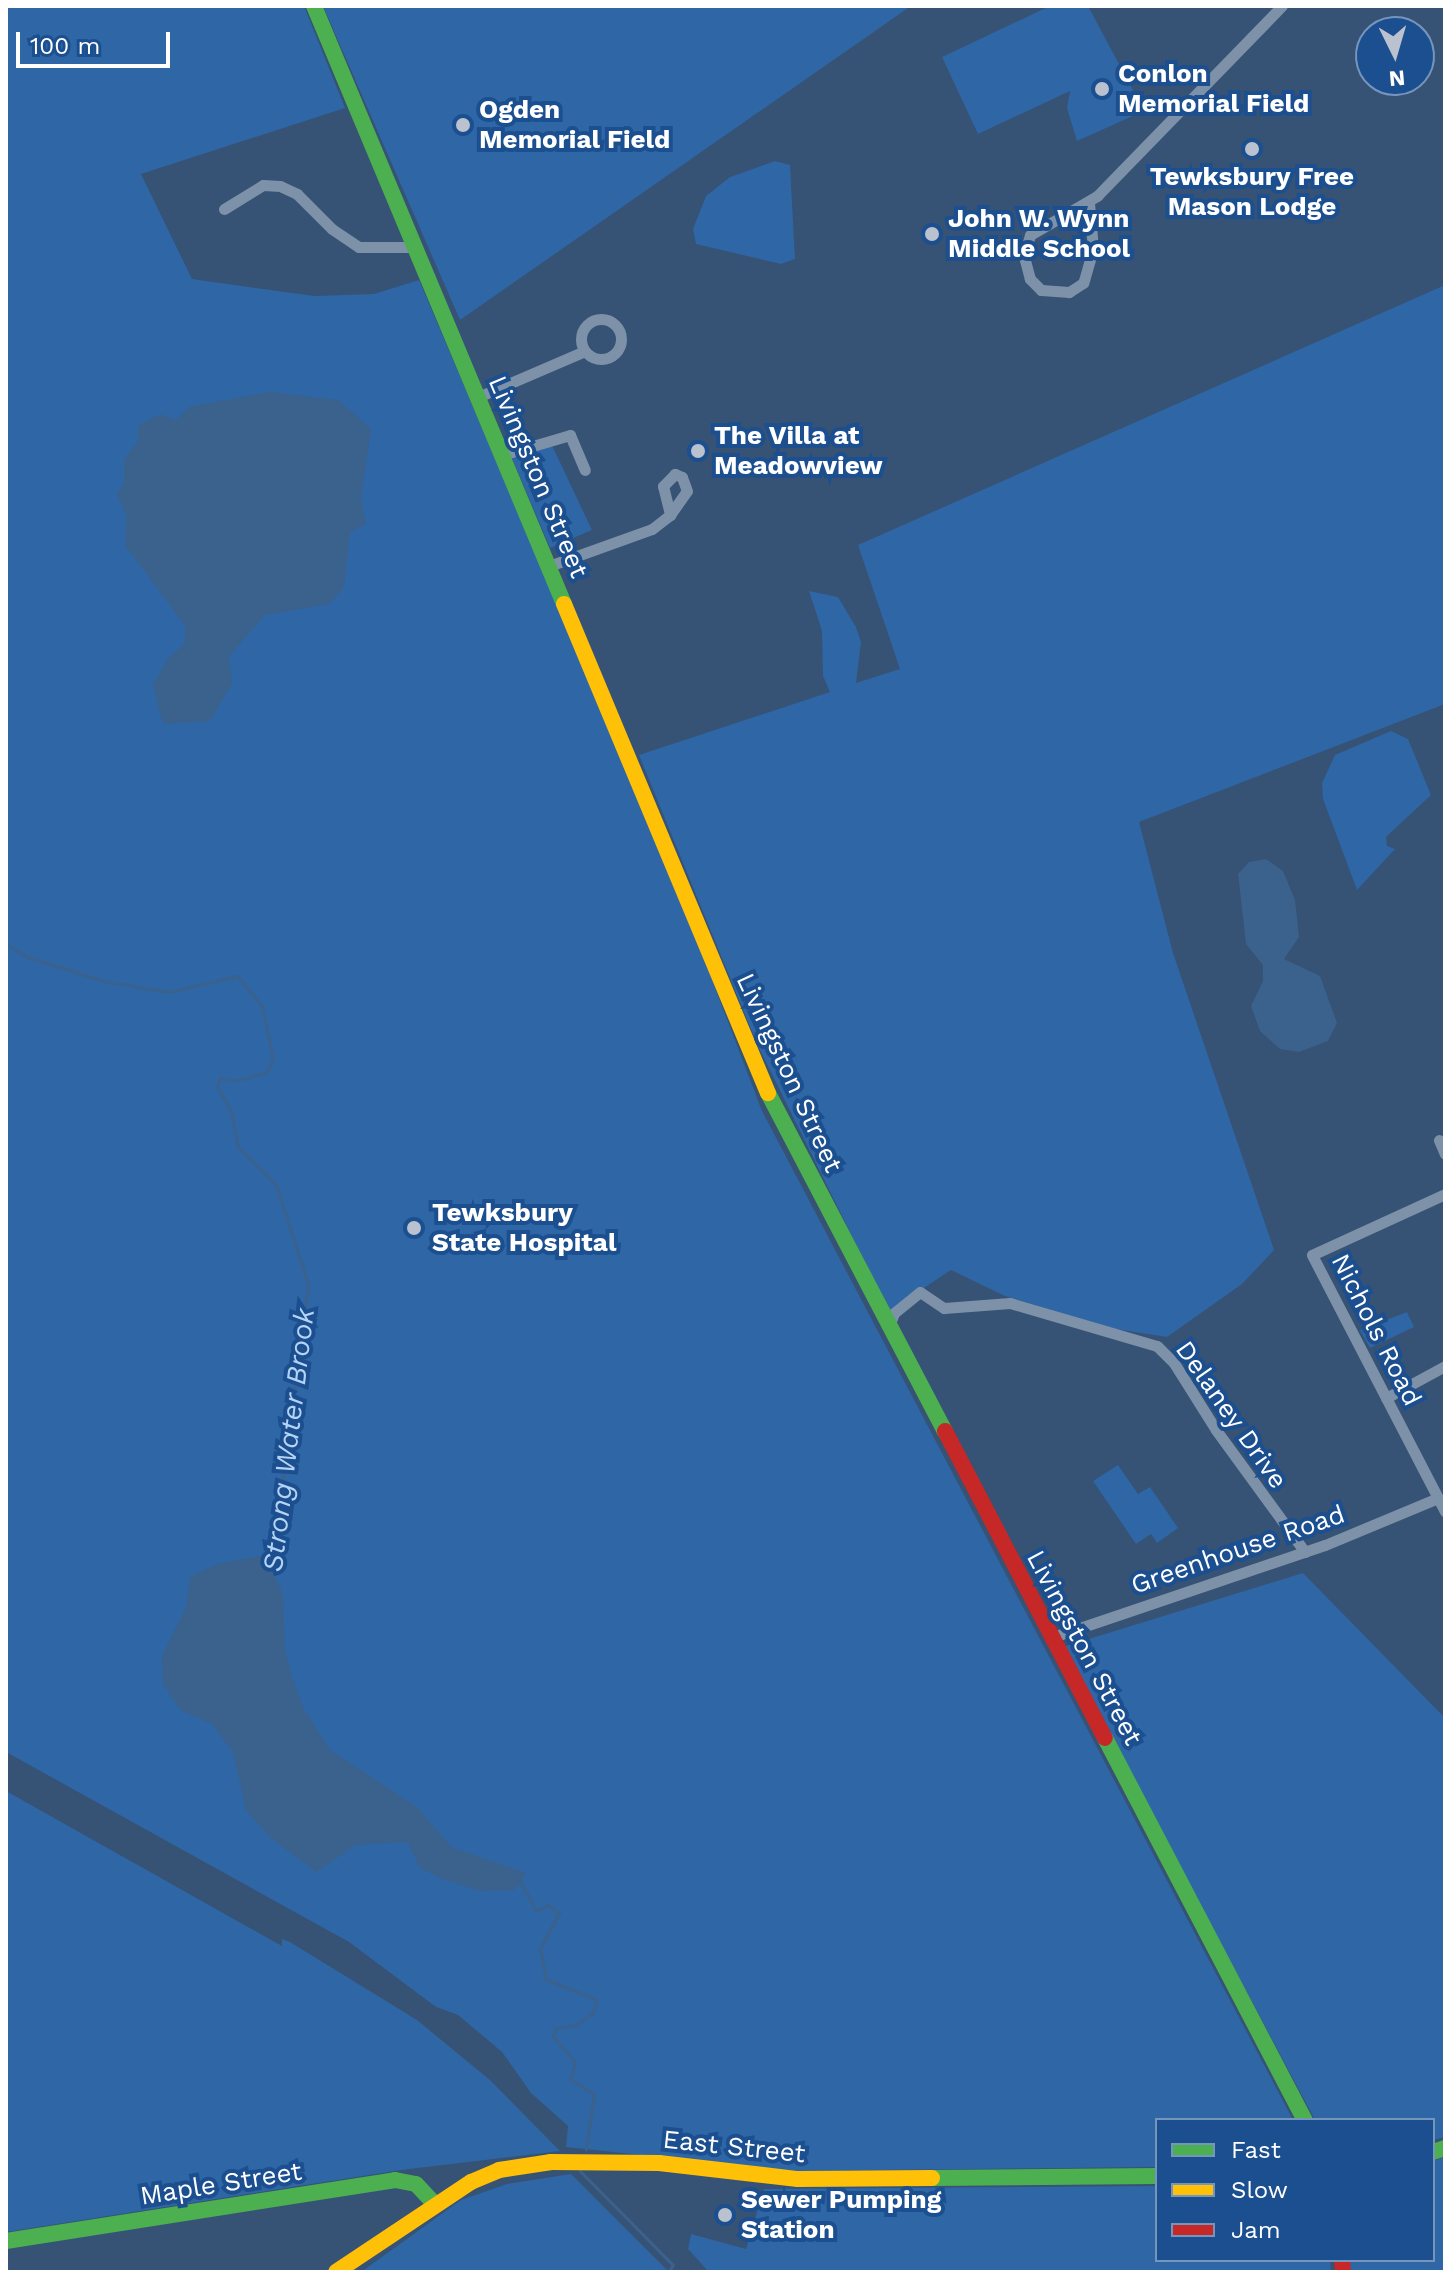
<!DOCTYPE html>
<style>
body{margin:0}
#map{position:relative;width:1451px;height:2278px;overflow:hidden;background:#365274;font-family:"Work Sans",sans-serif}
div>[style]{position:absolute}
.green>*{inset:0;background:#2f66a5}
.water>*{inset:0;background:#3b618d}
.stream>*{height:3px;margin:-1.5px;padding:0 1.5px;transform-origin:1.5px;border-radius:1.5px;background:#3b618d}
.street>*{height:11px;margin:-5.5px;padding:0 5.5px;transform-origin:5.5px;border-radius:5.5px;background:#7d92a8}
.street>.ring{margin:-5.5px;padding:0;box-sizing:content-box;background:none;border:11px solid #7d92a8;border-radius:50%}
.fast>*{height:16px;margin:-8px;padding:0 8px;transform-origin:8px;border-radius:8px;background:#4caf50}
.slow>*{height:16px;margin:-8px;padding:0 8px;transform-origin:8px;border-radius:8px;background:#ffc107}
.jam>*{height:16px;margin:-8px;padding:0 8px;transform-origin:8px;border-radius:8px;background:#c62828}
.dots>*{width:22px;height:22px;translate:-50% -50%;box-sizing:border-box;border:4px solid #1b4f8f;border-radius:50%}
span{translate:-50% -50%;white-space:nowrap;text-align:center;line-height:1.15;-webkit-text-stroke:8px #1b4f8f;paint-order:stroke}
.poi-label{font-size:26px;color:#fff;font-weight:700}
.left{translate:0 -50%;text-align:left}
.street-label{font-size:26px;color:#fff}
.water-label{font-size:28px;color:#b5d3f5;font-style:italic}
.frame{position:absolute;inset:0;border:8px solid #fff;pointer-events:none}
.legend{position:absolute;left:1155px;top:2118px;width:280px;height:144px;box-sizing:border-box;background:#1b4f8f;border:2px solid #7695bc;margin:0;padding:10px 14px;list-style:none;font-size:24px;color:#fff}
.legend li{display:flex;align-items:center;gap:16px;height:40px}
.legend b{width:40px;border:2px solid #7695bc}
.north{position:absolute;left:1355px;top:16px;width:80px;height:80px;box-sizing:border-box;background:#1b4f8f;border:2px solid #7695bc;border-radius:50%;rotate:175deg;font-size:22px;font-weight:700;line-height:32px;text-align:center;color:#fff}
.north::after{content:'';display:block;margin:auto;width:28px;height:36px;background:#b9c2ce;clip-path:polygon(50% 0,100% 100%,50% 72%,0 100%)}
.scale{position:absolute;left:16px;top:32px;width:154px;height:36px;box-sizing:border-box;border:4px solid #fff;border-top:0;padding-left:10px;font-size:24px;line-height:28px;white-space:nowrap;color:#fff;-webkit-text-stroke:6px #1b4f8f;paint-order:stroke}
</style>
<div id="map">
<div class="green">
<div style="clip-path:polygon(6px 6px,304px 6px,345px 108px,141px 174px,192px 279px,314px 296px,374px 294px,419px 280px,674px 880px,762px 1111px,1293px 2120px,1157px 2120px,1157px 2167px,790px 2171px,566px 2147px,568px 2126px,531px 2093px,502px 2052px,458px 2015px,436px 2007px,349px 1942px,6px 1752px)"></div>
<div style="clip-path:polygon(323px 6px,911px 6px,460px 320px)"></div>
<div style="clip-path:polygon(1050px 6px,1088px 6px,1144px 111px,1077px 141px,1067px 108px,1070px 91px,978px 134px,942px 57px)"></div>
<div style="clip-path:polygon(775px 161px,790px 165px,795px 259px,781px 264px,696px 244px,693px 229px,706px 196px,730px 177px)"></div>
<div style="clip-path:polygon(1445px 285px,1445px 704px,1139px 822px,1173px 953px,1274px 1250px,1242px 1284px,1167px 1337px,1115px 1329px,1005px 1296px,951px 1270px,889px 1311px,757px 1044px,639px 755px,830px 692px,823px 676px,822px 631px,809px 591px,838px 597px,856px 627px,861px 642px,856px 683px,900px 669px,858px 545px)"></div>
<div style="clip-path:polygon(550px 441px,592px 530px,550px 548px,512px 458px)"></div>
<div style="clip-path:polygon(1391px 731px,1408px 739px,1431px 795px,1386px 837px,1387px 846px,1395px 849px,1357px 890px,1323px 799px,1322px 783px,1335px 755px)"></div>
<div style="clip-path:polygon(1407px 1312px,1414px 1327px,1370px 1348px,1360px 1330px)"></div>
<div style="clip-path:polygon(1118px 1465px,1138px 1494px,1150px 1487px,1178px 1528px,1157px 1543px,1151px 1534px,1136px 1544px,1093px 1481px)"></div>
<div style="clip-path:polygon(1303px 1573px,1445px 1718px,1445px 2137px,1433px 2140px,1433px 2120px,1315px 2120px,1063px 1647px)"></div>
<div style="clip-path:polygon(6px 1791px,282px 1946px,282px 1939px,290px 1942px,417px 2020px,490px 2080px,560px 2151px,401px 2170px,6px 2232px)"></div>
<div style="clip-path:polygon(1445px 2157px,1445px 2272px,1350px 2272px,1349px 2260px,1433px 2260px,1433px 2161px)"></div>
<div style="clip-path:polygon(571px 2174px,669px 2272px,361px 2272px,461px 2200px,507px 2184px)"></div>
<div style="clip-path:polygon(1157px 2186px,1157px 2260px,1330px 2260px,1331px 2272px,709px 2272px,688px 2249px,691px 2234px,746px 2249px,764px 2189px)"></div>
</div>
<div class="water">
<div style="clip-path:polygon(269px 392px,338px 400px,371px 429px,361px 498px,366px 524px,350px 532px,344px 587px,329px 604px,265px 615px,229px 656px,232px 683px,210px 721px,163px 724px,153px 685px,168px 658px,184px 645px,186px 627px,125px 545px,127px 518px,117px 494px,124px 483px,124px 460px,138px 441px,138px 426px,160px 414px,176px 420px,189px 407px)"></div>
<div style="clip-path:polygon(1266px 859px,1283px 871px,1295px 900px,1299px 937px,1284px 959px,1320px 976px,1337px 1023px,1328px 1041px,1299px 1052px,1280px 1049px,1260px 1031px,1251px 1006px,1263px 981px,1263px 965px,1246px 944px,1238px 874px,1249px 862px)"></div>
<div style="clip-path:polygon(265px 1555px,283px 1594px,285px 1650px,292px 1676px,303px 1707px,330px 1750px,417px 1807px,451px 1847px,526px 1873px,515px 1890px,480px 1891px,440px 1878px,419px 1867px,408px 1842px,356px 1845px,316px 1872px,271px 1838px,246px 1810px,233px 1752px,212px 1724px,180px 1710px,163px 1684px,162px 1656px,186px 1607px,190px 1577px,217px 1564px)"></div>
</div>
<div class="stream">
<div style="left:6px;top:944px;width:26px;rotate:31deg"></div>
<div style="left:28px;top:957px;width:79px;rotate:17.7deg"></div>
<div style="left:103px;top:981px;width:67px;rotate:9.5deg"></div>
<div style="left:169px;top:992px;width:70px;rotate:-13.2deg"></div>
<div style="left:237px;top:976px;width:39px;rotate:50deg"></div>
<div style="left:262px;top:1006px;width:54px;rotate:78.3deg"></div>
<div style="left:273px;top:1059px;width:15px;rotate:118deg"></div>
<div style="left:266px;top:1072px;width:33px;rotate:164deg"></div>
<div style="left:234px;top:1081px;width:14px;rotate:-168deg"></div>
<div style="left:220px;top:1078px;width:9px;rotate:111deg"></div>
<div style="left:217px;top:1086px;width:29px;rotate:61deg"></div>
<div style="left:231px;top:1111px;width:37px;rotate:79deg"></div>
<div style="left:238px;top:1147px;width:54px;rotate:45deg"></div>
<div style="left:276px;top:1185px;width:104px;rotate:72.1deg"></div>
<div style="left:308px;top:1284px;width:285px;rotate:97.2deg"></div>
<div style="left:520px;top:1881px;width:34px;rotate:62deg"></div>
<div style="left:536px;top:1911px;width:13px;rotate:-27deg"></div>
<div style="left:548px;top:1905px;width:14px;rotate:36deg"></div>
<div style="left:559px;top:1913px;width:41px;rotate:117.8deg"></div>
<div style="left:540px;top:1949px;width:31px;rotate:79deg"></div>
<div style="left:546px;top:1979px;width:55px;rotate:22.4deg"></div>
<div style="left:597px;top:2000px;width:14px;rotate:107deg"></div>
<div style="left:593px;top:2013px;width:22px;rotate:146deg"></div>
<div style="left:575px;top:2025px;width:20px;rotate:171deg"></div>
<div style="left:555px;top:2028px;width:8px;rotate:104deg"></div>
<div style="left:553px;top:2036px;width:34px;rotate:50deg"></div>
<div style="left:575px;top:2062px;width:18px;rotate:106deg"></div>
<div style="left:570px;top:2079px;width:28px;rotate:32deg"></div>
<div style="left:594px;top:2094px;width:56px;rotate:98.3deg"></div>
<div style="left:580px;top:2171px;width:132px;rotate:45.3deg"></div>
<div style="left:673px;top:2265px;width:9px;rotate:126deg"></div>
</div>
<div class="street">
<div style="left:1089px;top:203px;width:46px;rotate:85deg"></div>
<div style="left:1093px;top:249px;width:35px;rotate:106deg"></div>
<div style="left:1083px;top:283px;width:17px;rotate:147deg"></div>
<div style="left:1069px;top:292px;width:28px;rotate:-176deg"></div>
<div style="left:1041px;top:290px;width:16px;rotate:-135deg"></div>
<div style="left:1030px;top:279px;width:24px;rotate:-105deg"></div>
<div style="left:1024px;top:256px;width:22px;rotate:-74deg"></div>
<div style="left:1030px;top:235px;width:78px;rotate:-30.2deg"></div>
<div style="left:1097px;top:196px;width:265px;rotate:-45.8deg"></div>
<div style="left:224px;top:209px;width:46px;rotate:-31.6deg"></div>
<div style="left:263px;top:185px;width:17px;rotate:3deg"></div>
<div style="left:280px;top:186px;width:19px;rotate:25deg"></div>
<div style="left:297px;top:194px;width:49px;rotate:45deg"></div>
<div style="left:332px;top:229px;width:32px;rotate:34deg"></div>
<div style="left:359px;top:247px;width:56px"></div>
<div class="ring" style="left:581px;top:319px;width:29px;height:29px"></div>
<div style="left:478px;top:397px;width:116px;rotate:-23.3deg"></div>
<div style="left:502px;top:455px;width:71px;rotate:-16.4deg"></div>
<div style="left:570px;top:435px;width:38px;rotate:67deg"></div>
<div style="left:549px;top:566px;width:109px;rotate:-19.8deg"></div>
<div style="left:652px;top:529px;width:23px;rotate:-38deg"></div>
<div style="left:670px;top:515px;width:29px;rotate:-55deg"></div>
<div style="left:687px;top:491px;width:15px;rotate:-110deg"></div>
<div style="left:682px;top:477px;width:8px;rotate:-157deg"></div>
<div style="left:675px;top:474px;width:17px;rotate:135deg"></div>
<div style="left:663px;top:486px;width:30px;rotate:76deg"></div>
<div style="left:1439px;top:1140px;width:15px;rotate:67deg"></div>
<div style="left:1445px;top:1194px;width:146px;rotate:155.4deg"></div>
<div style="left:1312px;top:1255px;width:289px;rotate:62.6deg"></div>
<div style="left:889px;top:1326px;width:14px;rotate:-69deg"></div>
<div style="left:894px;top:1313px;width:33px;rotate:-39deg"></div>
<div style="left:920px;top:1292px;width:29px;rotate:34deg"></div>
<div style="left:944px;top:1308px;width:66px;rotate:-4.3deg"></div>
<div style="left:1010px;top:1303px;width:153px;rotate:16.3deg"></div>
<div style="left:1157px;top:1346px;width:24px;rotate:45deg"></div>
<div style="left:1174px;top:1363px;width:79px;rotate:57.9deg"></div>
<div style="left:1216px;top:1430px;width:151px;rotate:53.9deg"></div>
<div style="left:1386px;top:1398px;width:67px;rotate:-28.5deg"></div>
<div style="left:1050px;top:1638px;width:290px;rotate:-18.7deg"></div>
<div style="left:1325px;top:1545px;width:122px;rotate:-22.6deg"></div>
</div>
<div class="fast">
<div style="left:314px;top:6px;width:648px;rotate:67.31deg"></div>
<div style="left:768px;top:1093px;width:382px;rotate:62.4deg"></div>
<div style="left:1105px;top:1738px;width:431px;rotate:62.4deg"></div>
<div style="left:1433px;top:2152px;width:13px;rotate:-18deg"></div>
<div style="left:932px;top:2178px;width:225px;rotate:-0.5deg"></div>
<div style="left:6px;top:2241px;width:394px;rotate:-8.9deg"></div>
<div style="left:395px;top:2180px;width:21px;rotate:11deg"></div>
<div style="left:416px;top:2184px;width:26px;rotate:47deg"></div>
</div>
<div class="slow">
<div style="left:564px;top:604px;width:530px;rotate:67.36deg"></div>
<div style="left:336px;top:2272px;width:162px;rotate:-33.7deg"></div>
<div style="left:471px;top:2182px;width:30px;rotate:-23deg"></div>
<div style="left:499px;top:2170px;width:53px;rotate:-8.7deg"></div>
<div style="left:551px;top:2162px;width:108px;rotate:0.5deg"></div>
<div style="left:659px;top:2163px;width:140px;rotate:6.6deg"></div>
<div style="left:798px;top:2179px;width:134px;rotate:-0.4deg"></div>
</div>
<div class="jam">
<div style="left:945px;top:1431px;width:346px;rotate:62.5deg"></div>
<div style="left:1342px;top:2260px;width:12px;rotate:85deg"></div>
</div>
<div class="dots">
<div style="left:1102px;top:89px;background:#b9c2ce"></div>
<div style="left:463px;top:125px;background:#b9c2ce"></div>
<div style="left:1252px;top:149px;background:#b9c2ce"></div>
<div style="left:932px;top:234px;background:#b9c2ce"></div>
<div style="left:698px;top:451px;background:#b9c2ce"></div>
<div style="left:414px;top:1228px;background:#b9c2ce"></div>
<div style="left:725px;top:2215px;background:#b9c2ce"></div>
</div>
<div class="poi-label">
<span class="left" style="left:1118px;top:89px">Conlon<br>Memorial Field</span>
<span class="left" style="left:479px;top:125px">Ogden<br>Memorial Field</span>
<span style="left:1252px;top:192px">Tewksbury Free<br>Mason Lodge</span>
<span class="left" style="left:948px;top:234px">John W. Wynn<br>Middle School</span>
<span class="left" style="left:714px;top:451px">The Villa at<br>Meadowview</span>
<span class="left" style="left:432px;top:1228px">Tewksbury<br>State Hospital</span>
<span class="left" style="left:741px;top:2215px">Sewer Pumping<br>Station</span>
</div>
<div class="street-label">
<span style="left:538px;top:477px;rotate:67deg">Livingston Street</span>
<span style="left:789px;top:1073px;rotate:65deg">Livingston Street</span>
<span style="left:1376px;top:1330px;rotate:63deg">Nichols Road</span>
<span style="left:1231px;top:1415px;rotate:55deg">Delaney Drive</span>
<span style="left:1238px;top:1550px;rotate:-19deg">Greenhouse Road</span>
<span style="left:1084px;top:1648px;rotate:62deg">Livingston Street</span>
<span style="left:734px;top:2147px;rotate:6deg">East Street</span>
<span style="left:221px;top:2184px;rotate:-9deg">Maple Street</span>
</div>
<div class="water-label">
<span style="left:289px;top:1440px;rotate:-83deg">Strong Water Brook</span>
</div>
<div class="frame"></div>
<ul class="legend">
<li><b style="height:10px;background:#4caf50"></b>Fast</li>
<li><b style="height:10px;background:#ffc107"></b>Slow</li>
<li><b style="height:10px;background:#c62828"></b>Jam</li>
</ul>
<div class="north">N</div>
<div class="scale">100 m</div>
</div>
